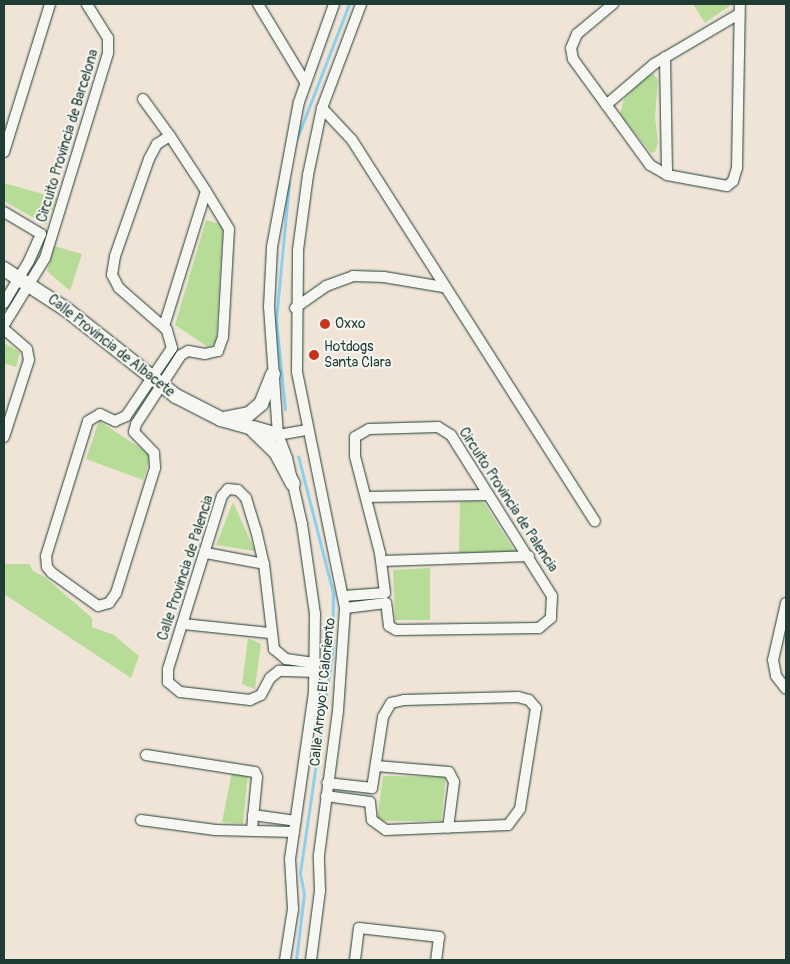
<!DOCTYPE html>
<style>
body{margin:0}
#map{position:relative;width:790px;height:964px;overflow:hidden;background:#f0e4d6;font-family:Pangolin,sans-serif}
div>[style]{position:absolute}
.green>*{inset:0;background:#b6dc97}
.stream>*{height:3px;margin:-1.5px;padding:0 1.5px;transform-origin:1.5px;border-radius:1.5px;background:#8cd0ee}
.roads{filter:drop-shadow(0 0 1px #1f3d34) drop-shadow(0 0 1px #1f3d34)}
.street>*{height:10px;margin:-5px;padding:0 5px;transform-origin:5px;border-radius:5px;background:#f6f6f2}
.secondary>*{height:14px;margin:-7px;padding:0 7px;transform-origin:7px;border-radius:7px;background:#f6f6f2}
.dots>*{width:14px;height:14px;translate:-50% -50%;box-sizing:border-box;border:2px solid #f6f6f2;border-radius:50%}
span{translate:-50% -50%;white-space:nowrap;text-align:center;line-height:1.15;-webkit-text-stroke:4px #f6f6f2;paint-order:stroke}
.street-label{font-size:14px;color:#1f3d34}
.poi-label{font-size:14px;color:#1f3d34}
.left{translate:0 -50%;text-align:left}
.frame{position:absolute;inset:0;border:5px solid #1f3d34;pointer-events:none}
</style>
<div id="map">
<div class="green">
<div style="clip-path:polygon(693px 4px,732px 4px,705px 23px)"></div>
<div style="clip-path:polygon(653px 73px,658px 80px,655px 117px,658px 143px,655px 152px,651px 153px,620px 114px,624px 99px,645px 77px)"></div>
<div style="clip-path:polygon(4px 183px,57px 198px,46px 225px,4px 201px)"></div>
<div style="clip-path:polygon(206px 220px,223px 225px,216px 343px,208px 347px,175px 325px)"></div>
<div style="clip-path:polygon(54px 246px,82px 254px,70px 291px,47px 271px)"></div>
<div style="clip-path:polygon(4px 343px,20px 352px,16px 367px,4px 363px)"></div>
<div style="clip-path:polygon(99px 421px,151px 455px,143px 480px,86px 459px)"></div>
<div style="clip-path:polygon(483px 501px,515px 552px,459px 553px,460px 502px)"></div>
<div style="clip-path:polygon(233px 502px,255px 551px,216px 545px)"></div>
<div style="clip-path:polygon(4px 564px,29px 564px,33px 571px,45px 577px,92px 618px,92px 627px,114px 635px,139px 656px,131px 678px,4px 594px)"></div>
<div style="clip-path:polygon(430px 568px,430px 620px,395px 620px,393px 570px)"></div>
<div style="clip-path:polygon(248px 638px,261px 644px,255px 689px,242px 684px)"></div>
<div style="clip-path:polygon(232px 772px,248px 774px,243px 824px,222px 822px)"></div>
<div style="clip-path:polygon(383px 776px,446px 777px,441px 821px,377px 821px)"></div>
</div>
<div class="stream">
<div style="left:297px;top:138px;width:144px;rotate:-68.8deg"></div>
<div style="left:285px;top:409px;width:89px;rotate:-95.8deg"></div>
<div style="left:276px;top:320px;width:138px;rotate:-84.6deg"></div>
<div style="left:296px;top:960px;width:66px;rotate:-83.1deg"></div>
<div style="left:304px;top:894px;width:21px;rotate:-101deg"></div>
<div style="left:300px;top:873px;width:222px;rotate:-81.7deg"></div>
<div style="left:332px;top:653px;width:60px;rotate:-89deg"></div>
<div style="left:333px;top:593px;width:141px;rotate:-104.3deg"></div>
</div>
<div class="roads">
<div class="street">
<div style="left:258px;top:4px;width:91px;rotate:58.9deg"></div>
<div style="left:613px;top:4px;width:47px;rotate:140.2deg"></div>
<div style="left:577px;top:34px;width:15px;rotate:113deg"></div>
<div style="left:571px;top:48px;width:11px;rotate:80deg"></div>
<div style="left:573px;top:59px;width:131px;rotate:54deg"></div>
<div style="left:650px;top:165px;width:20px;rotate:30deg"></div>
<div style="left:667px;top:175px;width:61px;rotate:10.4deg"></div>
<div style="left:727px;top:186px;width:8px;rotate:-40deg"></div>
<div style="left:733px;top:181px;width:14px;rotate:-73deg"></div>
<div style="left:737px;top:168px;width:164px;rotate:-89deg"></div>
<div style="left:665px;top:57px;width:118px;rotate:89deg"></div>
<div style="left:143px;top:99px;width:46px;rotate:53.9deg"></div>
<div style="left:170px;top:136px;width:66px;rotate:56.8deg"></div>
<div style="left:206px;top:191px;width:44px;rotate:58.8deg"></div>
<div style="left:229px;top:229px;width:108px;rotate:93.2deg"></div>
<div style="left:223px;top:337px;width:15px;rotate:110deg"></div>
<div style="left:218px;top:351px;width:13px;rotate:167deg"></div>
<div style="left:205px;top:354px;width:17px;rotate:-170deg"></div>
<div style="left:188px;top:351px;width:8px;rotate:150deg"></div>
<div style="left:181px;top:355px;width:82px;rotate:123.1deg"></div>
<div style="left:136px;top:424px;width:8px;rotate:104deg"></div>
<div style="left:134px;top:432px;width:29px;rotate:46deg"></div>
<div style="left:154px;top:453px;width:15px;rotate:86deg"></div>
<div style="left:155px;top:468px;width:131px;rotate:107.3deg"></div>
<div style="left:116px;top:593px;width:12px;rotate:125deg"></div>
<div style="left:109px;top:603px;width:11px;rotate:165deg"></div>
<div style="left:98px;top:606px;width:57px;rotate:-144.3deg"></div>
<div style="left:52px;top:573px;width:8px;rotate:-130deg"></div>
<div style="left:47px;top:567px;width:11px;rotate:-95deg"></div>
<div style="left:46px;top:556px;width:141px;rotate:-72.7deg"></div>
<div style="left:88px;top:421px;width:14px;rotate:-30deg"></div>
<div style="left:100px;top:414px;width:17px;rotate:25deg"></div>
<div style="left:115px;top:421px;width:12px;rotate:-24deg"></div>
<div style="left:126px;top:416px;width:82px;rotate:-55.9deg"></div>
<div style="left:172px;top:348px;width:19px;rotate:-106deg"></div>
<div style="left:167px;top:330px;width:64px;rotate:-138.8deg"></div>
<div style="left:119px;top:288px;width:15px;rotate:-118deg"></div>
<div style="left:112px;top:275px;width:19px;rotate:-81deg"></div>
<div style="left:115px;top:256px;width:103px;rotate:-70.7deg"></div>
<div style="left:149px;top:159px;width:17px;rotate:-62deg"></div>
<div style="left:157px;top:144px;width:15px;rotate:-32deg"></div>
<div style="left:606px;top:105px;width:63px;rotate:-40.5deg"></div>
<div style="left:654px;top:64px;width:99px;rotate:-30.5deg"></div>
<div style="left:322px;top:108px;width:44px;rotate:46.8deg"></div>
<div style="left:352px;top:140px;width:452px;rotate:57.5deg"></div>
<div style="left:4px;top:152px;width:155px;rotate:-72.7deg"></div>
<div style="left:4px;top:212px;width:43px;rotate:30.7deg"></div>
<div style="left:41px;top:234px;width:30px;rotate:114deg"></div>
<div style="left:29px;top:261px;width:49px;rotate:120.8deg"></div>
<div style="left:295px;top:308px;width:38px;rotate:-35deg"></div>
<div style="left:326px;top:286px;width:29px;rotate:-20deg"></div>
<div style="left:353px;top:276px;width:31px;rotate:2deg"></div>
<div style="left:384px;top:277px;width:60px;rotate:9.6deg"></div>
<div style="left:4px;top:325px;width:79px;rotate:-58.5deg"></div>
<div style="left:45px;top:258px;width:214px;rotate:-72.9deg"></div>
<div style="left:108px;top:53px;width:15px;rotate:-90deg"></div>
<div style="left:108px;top:38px;width:40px;rotate:-122deg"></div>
<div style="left:164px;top:326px;width:141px;rotate:-72.7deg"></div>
<div style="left:4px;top:329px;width:30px;rotate:41deg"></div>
<div style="left:27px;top:349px;width:11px;rotate:80deg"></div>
<div style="left:29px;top:360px;width:81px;rotate:108deg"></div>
<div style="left:278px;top:435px;width:29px;rotate:-10deg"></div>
<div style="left:366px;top:497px;width:122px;rotate:-0.9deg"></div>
<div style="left:206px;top:553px;width:59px;rotate:10.7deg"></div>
<div style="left:382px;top:561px;width:147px;rotate:-1.9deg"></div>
<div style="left:344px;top:596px;width:41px;rotate:-4.2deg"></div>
<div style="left:385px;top:593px;width:40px;rotate:-97.1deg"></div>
<div style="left:380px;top:553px;width:100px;rotate:-104.5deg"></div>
<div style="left:355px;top:456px;width:19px;rotate:-90deg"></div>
<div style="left:355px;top:437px;width:16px;rotate:-30deg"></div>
<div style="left:369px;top:429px;width:69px;rotate:-1.7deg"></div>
<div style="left:438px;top:427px;width:15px;rotate:32deg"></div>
<div style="left:451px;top:435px;width:190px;rotate:57.9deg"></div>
<div style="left:552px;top:596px;width:22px;rotate:93deg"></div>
<div style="left:551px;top:618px;width:16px;rotate:140deg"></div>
<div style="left:539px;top:628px;width:143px;rotate:179.2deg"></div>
<div style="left:396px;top:630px;width:8px;rotate:-150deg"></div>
<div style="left:389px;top:626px;width:23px;rotate:-97deg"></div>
<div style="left:386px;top:603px;width:41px;rotate:173deg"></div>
<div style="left:786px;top:603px;width:58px;rotate:102.8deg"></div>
<div style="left:773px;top:660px;width:16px;rotate:79deg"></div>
<div style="left:776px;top:676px;width:16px;rotate:52deg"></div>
<div style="left:183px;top:624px;width:87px;rotate:5.9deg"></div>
<div style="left:316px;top:672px;width:37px;rotate:-178deg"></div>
<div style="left:279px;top:671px;width:11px;rotate:142deg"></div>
<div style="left:270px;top:678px;width:19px;rotate:118deg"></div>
<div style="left:261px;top:695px;width:12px;rotate:156deg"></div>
<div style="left:250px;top:700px;width:70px;rotate:-173.5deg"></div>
<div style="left:180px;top:692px;width:16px;rotate:-140deg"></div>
<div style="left:168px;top:682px;width:13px;rotate:-90deg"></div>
<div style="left:168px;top:669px;width:181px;rotate:-72.7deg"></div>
<div style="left:222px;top:496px;width:9px;rotate:-49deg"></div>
<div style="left:228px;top:489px;width:10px;rotate:6deg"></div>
<div style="left:238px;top:490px;width:11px;rotate:45deg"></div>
<div style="left:246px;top:498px;width:34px;rotate:73deg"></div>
<div style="left:256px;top:530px;width:35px;rotate:77deg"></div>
<div style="left:264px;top:564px;width:86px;rotate:83.3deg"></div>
<div style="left:274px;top:649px;width:16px;rotate:40deg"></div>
<div style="left:286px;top:659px;width:30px;rotate:8deg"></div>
<div style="left:146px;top:755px;width:110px;rotate:8.9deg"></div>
<div style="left:255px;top:772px;width:5px;rotate:68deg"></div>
<div style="left:257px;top:777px;width:52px;rotate:95.5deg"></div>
<div style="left:376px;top:766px;width:73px;rotate:4.7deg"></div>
<div style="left:449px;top:772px;width:11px;rotate:63deg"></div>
<div style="left:454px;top:782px;width:46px;rotate:97.4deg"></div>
<div style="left:326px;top:796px;width:44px;rotate:7.8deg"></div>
<div style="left:370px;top:802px;width:18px;rotate:84deg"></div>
<div style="left:372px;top:820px;width:17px;rotate:36deg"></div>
<div style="left:386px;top:830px;width:122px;rotate:-2.3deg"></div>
<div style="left:508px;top:825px;width:20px;rotate:-53deg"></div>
<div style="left:520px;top:809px;width:102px;rotate:-81deg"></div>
<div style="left:536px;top:708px;width:11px;rotate:-131deg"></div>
<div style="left:529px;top:700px;width:11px;rotate:-165deg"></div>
<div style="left:518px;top:697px;width:114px;rotate:178.5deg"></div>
<div style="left:404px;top:700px;width:13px;rotate:167deg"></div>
<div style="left:391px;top:703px;width:16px;rotate:120deg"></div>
<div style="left:383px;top:717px;width:72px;rotate:98.8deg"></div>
<div style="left:372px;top:788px;width:45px;rotate:-173.7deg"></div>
<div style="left:253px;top:815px;width:43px;rotate:7.9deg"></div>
<div style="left:141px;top:820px;width:75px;rotate:7.7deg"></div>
<div style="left:215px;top:830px;width:79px;rotate:1.5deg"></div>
<div style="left:285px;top:960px;width:52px;rotate:-81.1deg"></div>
<div style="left:293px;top:909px;width:50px;rotate:-93.4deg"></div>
<div style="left:290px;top:859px;width:169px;rotate:-81.8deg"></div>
<div style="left:314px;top:692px;width:78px;rotate:-89.3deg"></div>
<div style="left:315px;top:614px;width:91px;rotate:-98.2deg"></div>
<div style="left:302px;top:524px;width:68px;rotate:-102.8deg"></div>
<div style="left:287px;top:458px;width:25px;rotate:-111deg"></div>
<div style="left:278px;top:435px;width:128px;rotate:-94deg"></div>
<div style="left:269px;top:307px;width:60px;rotate:-87.1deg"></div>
<div style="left:272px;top:247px;width:147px;rotate:-79.5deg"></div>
<div style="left:299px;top:102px;width:104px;rotate:-70.3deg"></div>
<div style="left:311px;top:960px;width:70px;rotate:-82.6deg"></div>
<div style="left:320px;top:891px;width:36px;rotate:-92deg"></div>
<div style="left:319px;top:855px;width:145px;rotate:-82.5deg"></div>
<div style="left:338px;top:711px;width:103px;rotate:-86.1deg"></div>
<div style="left:345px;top:608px;width:241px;rotate:-101.5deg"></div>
<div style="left:297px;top:372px;width:122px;rotate:-89.5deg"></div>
<div style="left:298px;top:250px;width:76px;rotate:-82.4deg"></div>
<div style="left:308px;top:175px;width:68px;rotate:-78.2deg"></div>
<div style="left:322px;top:108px;width:111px;rotate:-69.4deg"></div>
<div style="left:355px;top:960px;width:32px;rotate:-83deg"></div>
<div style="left:359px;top:928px;width:81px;rotate:6.4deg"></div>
<div style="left:439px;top:937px;width:23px;rotate:97deg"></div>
</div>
<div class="secondary">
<div style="left:4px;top:269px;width:75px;rotate:33.1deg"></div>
<div style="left:67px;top:310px;width:139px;rotate:38.3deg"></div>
<div style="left:176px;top:396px;width:51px;rotate:27.1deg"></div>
<div style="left:221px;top:419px;width:59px;rotate:15.7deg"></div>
<div style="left:223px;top:419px;width:26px;rotate:-11deg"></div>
<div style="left:249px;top:414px;width:16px;rotate:-40deg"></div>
<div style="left:261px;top:404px;width:32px;rotate:-68deg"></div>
<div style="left:253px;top:430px;width:32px;rotate:44deg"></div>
<div style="left:276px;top:452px;width:36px;rotate:62deg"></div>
</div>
</div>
<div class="dots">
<div style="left:325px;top:324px;background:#c8321e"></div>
<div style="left:314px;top:355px;background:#c8321e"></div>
</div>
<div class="street-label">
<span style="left:68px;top:136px;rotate:-73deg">Circuito Provincia de Barcelona</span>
<span style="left:111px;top:346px;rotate:38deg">Calle Provincia de Albacete</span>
<span style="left:508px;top:500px;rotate:57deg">Circuito Provincia de Palencia</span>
<span style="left:186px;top:568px;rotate:-72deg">Calle Provincia de Palencia</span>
<span style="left:323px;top:692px;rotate:-84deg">Calle Arroyo El Caloriento</span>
</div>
<div class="poi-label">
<span class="left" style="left:335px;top:324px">Oxxo</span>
<span class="left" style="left:324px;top:355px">Hotdogs<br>Santa Clara</span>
</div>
<div class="frame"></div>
</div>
